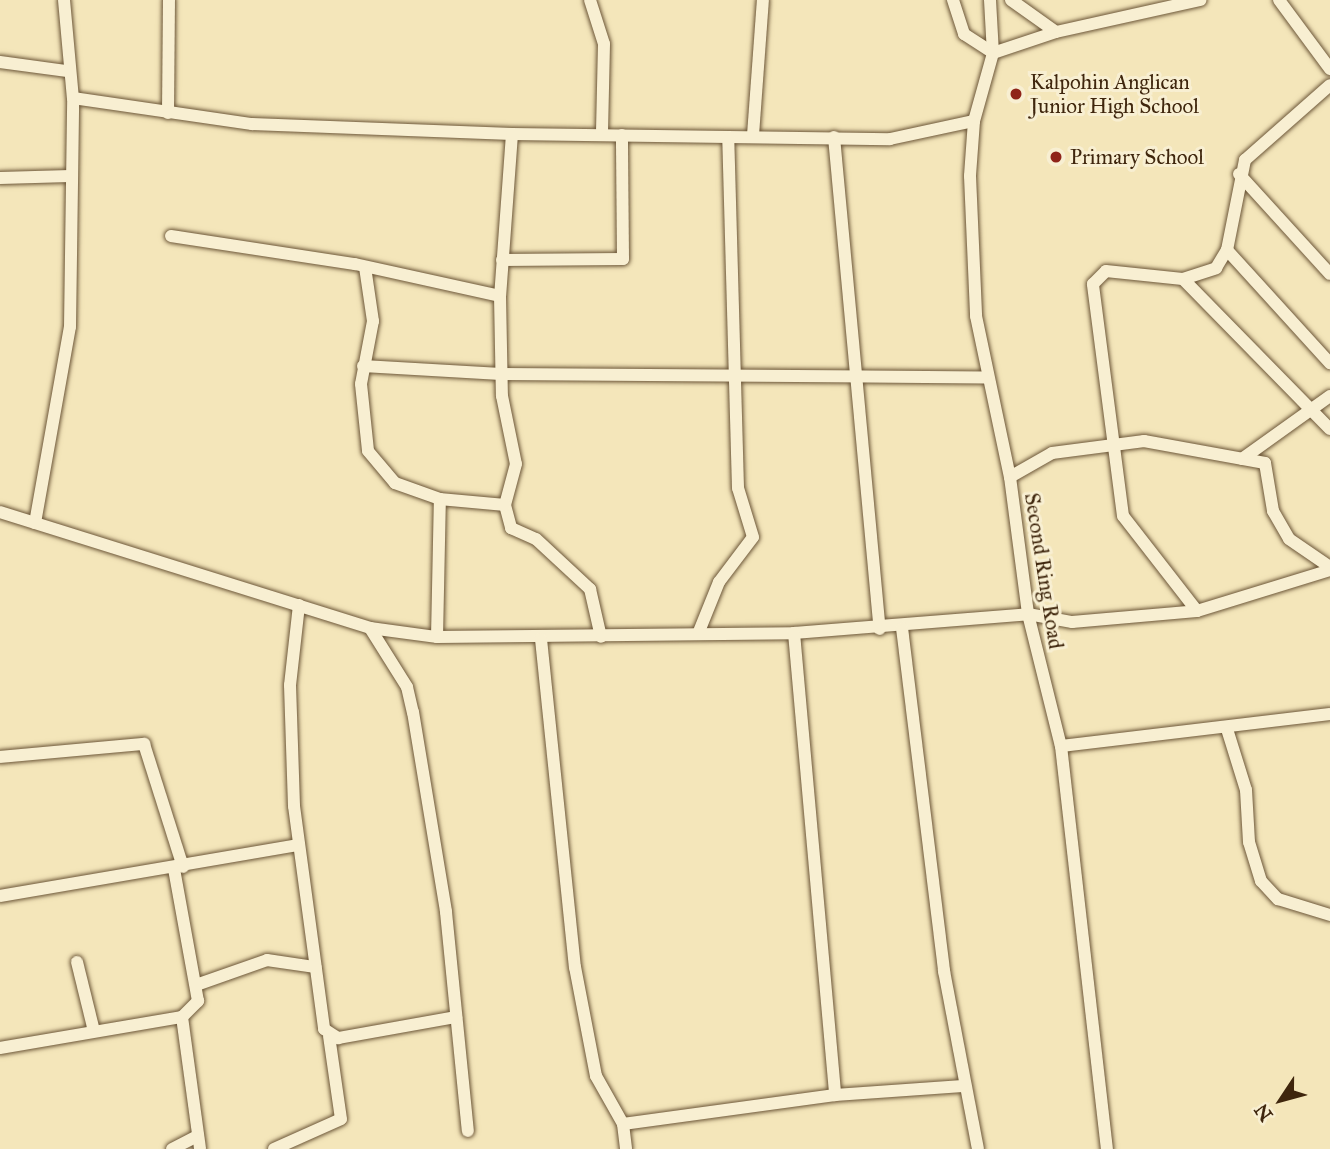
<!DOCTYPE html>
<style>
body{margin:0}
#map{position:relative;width:1330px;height:1149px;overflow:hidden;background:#f4e6ba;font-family:"IM FELL Great Primer",serif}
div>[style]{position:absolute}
.roads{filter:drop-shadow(0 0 2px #6c5638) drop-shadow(0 0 2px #6c5638)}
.minor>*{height:12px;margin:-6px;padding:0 6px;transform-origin:6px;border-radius:6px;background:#f8efd2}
.dots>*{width:19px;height:19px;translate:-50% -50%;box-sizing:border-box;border:4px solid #f8efd2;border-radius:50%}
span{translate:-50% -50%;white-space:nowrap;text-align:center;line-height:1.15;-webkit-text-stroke:6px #f8efd2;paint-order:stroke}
.poi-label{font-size:21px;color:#3f260d}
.left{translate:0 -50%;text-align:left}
.street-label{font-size:21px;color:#3f260d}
.north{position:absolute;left:1246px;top:1065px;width:70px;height:70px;-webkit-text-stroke:5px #f8efd2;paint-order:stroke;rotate:234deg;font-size:19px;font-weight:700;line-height:28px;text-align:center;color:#3f260d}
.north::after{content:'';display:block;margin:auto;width:24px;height:32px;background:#3f260d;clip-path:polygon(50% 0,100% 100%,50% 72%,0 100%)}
</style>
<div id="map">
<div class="roads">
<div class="minor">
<div style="left:64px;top:0;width:98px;rotate:84.8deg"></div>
<div style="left:590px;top:0;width:46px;rotate:72.3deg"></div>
<div style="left:604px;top:44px;width:91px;rotate:91.3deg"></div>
<div style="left:953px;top:0;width:36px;rotate:72deg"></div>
<div style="left:964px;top:34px;width:35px;rotate:33deg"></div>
<div style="left:993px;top:53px;width:66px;rotate:-18.4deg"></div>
<div style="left:1056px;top:32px;width:148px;rotate:-12.5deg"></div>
<div style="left:990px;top:0;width:53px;rotate:86.8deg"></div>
<div style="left:993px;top:53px;width:71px;rotate:105.6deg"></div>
<div style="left:974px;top:121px;width:55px;rotate:94.2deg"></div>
<div style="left:970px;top:176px;width:140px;rotate:87.5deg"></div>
<div style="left:976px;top:316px;width:165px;rotate:78.1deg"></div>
<div style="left:1010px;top:477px;width:138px;rotate:82.5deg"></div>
<div style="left:1028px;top:614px;width:136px;rotate:76deg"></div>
<div style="left:1061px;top:746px;width:406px;rotate:83.5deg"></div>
<div style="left:1011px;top:0;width:55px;rotate:35.4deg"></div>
<div style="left:1279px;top:0;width:86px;rotate:53.5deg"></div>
<div style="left:0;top:62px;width:68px;rotate:7.7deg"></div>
<div style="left:168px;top:113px;width:113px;rotate:-89.5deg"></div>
<div style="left:512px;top:134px;width:162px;rotate:94.2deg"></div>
<div style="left:500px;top:296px;width:100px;rotate:88.9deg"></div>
<div style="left:502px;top:396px;width:69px;rotate:78.4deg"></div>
<div style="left:516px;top:464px;width:42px;rotate:105deg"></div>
<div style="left:505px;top:505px;width:24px;rotate:75deg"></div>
<div style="left:511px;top:528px;width:27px;rotate:24deg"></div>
<div style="left:536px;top:539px;width:74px;rotate:42.8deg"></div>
<div style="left:590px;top:589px;width:49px;rotate:77.1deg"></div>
<div style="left:753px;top:135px;width:135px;rotate:-85.8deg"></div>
<div style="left:834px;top:137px;width:494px;rotate:84.7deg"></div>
<div style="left:1239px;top:174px;width:135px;rotate:47.7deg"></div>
<div style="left:0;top:178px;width:70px;rotate:-1.6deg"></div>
<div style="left:171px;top:236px;width:186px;rotate:8.7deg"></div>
<div style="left:355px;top:264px;width:148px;rotate:12.4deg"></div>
<div style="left:1227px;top:250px;width:153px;rotate:47.7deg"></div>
<div style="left:502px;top:260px;width:121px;rotate:-0.5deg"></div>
<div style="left:623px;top:259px;width:124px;rotate:-90.5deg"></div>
<div style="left:365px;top:267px;width:55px;rotate:81.6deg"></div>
<div style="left:373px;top:321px;width:64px;rotate:100.8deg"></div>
<div style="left:361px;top:384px;width:67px;rotate:84deg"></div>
<div style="left:368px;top:451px;width:42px;rotate:49.8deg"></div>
<div style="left:395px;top:483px;width:48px;rotate:19.6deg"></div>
<div style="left:440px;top:499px;width:65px;rotate:5.3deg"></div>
<div style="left:1183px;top:279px;width:210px;rotate:45.6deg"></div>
<div style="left:363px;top:366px;width:138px;rotate:3.3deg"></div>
<div style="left:501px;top:374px;width:484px;rotate:0.4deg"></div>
<div style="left:1242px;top:459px;width:108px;rotate:-35.6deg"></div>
<div style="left:1010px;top:477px;width:48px;rotate:-29.7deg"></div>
<div style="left:1052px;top:453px;width:93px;rotate:-7.4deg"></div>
<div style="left:1144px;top:441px;width:123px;rotate:10.3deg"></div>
<div style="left:1265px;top:463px;width:49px;rotate:80.5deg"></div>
<div style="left:1273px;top:511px;width:32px;rotate:60deg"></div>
<div style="left:1289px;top:539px;width:50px;rotate:34.3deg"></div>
<div style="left:0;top:512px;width:388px;rotate:17.4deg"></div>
<div style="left:370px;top:628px;width:68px;rotate:7.7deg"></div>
<div style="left:437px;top:637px;width:357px;rotate:-0.6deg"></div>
<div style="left:794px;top:633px;width:235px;rotate:-4.6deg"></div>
<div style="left:1028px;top:614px;width:45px;rotate:10.3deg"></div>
<div style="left:1072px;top:622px;width:125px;rotate:-5deg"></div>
<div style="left:1197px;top:611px;width:139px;rotate:-17.1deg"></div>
<div style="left:35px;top:523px;width:199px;rotate:-79.9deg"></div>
<div style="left:70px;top:327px;width:229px;rotate:-89.2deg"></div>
<div style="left:73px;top:98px;width:181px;rotate:8.3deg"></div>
<div style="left:252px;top:124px;width:260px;rotate:2.2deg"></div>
<div style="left:512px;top:134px;width:378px;rotate:0.8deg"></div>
<div style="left:890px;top:139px;width:86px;rotate:-12.1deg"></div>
<div style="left:299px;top:605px;width:81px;rotate:96.4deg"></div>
<div style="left:290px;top:685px;width:121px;rotate:88.1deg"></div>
<div style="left:294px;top:806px;width:225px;rotate:82.3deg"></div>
<div style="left:324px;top:1029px;width:17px;rotate:33deg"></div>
<div style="left:338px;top:1038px;width:120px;rotate:-10.1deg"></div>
<div style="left:1197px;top:611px;width:120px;rotate:-127.9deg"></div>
<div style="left:1123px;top:516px;width:234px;rotate:-97.4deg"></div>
<div style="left:1093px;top:284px;width:18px;rotate:-45deg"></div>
<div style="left:1106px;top:271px;width:77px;rotate:5.9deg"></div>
<div style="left:1183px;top:279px;width:35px;rotate:-18deg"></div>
<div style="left:1216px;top:268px;width:21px;rotate:-59deg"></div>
<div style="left:1227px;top:250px;width:92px;rotate:-78.7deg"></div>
<div style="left:1245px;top:160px;width:113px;rotate:-41.4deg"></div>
<div style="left:370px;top:628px;width:70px;rotate:57.9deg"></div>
<div style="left:407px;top:687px;width:26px;rotate:77deg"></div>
<div style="left:413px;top:712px;width:203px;rotate:80.6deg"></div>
<div style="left:446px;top:912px;width:220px;rotate:84.3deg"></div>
<div style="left:902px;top:628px;width:346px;rotate:83deg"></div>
<div style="left:944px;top:971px;width:181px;rotate:79.2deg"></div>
<div style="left:794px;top:633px;width:464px;rotate:84.9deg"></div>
<div style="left:698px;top:634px;width:56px;rotate:-68deg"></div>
<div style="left:719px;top:582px;width:56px;rotate:-52.9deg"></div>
<div style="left:753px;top:537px;width:51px;rotate:-107deg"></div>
<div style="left:738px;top:488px;width:351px;rotate:-91.6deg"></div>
<div style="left:437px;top:637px;width:138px;rotate:-88.8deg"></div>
<div style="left:541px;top:639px;width:330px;rotate:84.1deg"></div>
<div style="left:575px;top:967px;width:111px;rotate:79.1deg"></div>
<div style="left:596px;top:1076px;width:55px;rotate:60.6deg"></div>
<div style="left:623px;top:1124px;width:214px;rotate:-7.8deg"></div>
<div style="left:835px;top:1095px;width:128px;rotate:-4deg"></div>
<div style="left:1227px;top:729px;width:64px;rotate:72.7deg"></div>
<div style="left:1246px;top:790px;width:52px;rotate:86.7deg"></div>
<div style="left:1249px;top:842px;width:41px;rotate:72.9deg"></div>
<div style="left:1261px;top:881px;width:25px;rotate:47deg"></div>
<div style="left:1278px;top:899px;width:54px;rotate:17.1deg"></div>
<div style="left:1061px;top:746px;width:271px;rotate:-6.8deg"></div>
<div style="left:0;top:757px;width:145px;rotate:-5.2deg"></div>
<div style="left:144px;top:744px;width:129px;rotate:72.4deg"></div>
<div style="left:0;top:896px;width:303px;rotate:-9.7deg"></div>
<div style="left:77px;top:962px;width:71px;rotate:76.2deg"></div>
<div style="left:199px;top:984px;width:72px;rotate:-19.4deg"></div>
<div style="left:267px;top:960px;width:49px;rotate:8.3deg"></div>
<div style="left:182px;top:1017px;width:133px;rotate:82.2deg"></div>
<div style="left:0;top:1048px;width:185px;rotate:-9.7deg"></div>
<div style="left:182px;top:1017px;width:23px;rotate:-45deg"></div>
<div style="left:198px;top:1001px;width:134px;rotate:-100.3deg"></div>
<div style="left:623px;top:1124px;width:25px;rotate:83deg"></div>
<div style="left:172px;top:1149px;width:25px;rotate:-27deg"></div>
<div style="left:274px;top:1149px;width:73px;rotate:-24.1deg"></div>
<div style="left:341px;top:1119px;width:84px;rotate:-98.2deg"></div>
</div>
</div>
<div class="dots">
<div style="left:1016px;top:94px;background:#8f2418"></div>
<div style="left:1056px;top:157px;background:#8f2418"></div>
</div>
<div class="poi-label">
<span class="left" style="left:1030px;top:94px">Kalpohin Anglican<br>Junior High School</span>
<span class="left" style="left:1070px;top:157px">Primary School</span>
</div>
<div class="street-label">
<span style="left:1044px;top:571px;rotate:81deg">Second Ring Road</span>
</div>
<div class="north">N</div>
</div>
